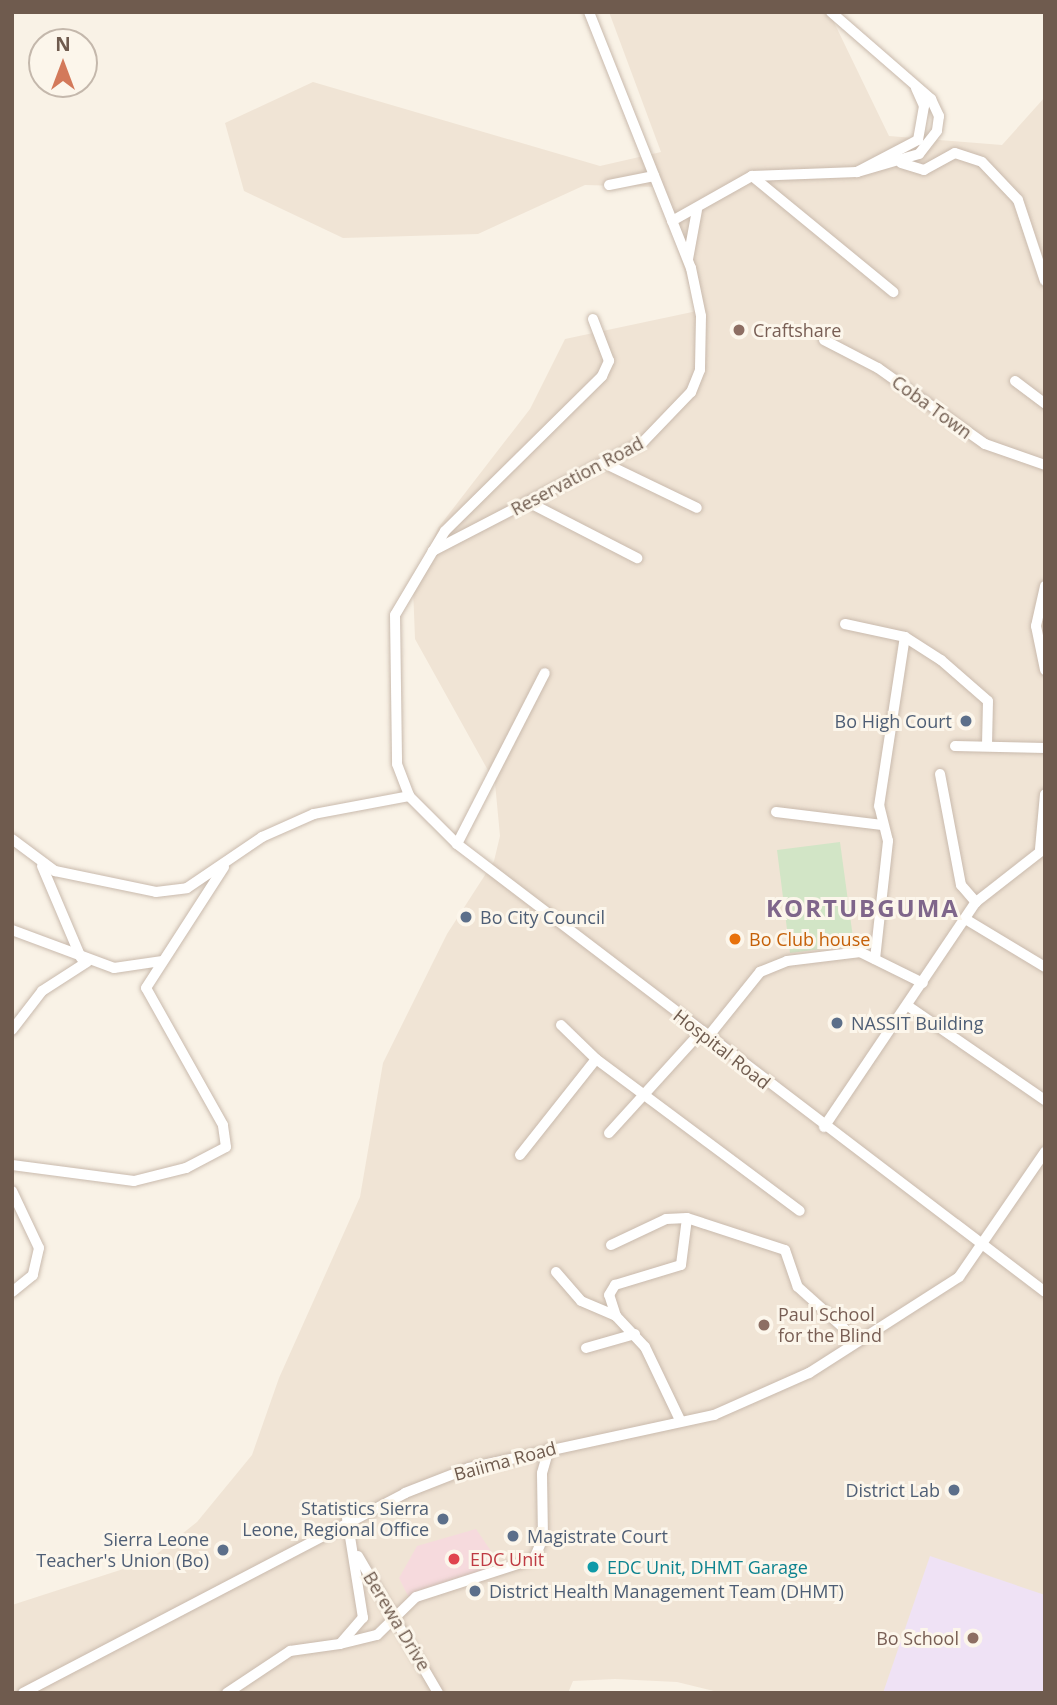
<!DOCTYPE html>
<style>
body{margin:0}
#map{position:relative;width:1057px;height:1705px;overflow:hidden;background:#f9f2e6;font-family:"Open Sans",sans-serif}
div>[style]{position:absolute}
.residential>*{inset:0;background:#f0e4d5}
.education>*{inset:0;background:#efe2f5}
.medical>*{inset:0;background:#f6dadd}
.green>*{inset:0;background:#d2e5c6}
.roads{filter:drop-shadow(0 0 2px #c9baad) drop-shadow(0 0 2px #c9baad)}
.minor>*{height:10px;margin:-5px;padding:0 5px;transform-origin:5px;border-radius:5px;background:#fff}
.dots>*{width:19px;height:19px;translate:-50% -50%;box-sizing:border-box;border:4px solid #fcf6eb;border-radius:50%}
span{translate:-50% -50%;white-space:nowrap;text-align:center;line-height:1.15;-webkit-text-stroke:6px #fcf6eb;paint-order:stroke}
.education-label{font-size:18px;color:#785e54}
.left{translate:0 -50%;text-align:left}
.right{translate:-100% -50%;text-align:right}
.street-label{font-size:18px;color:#6f5b4e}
.service-label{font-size:18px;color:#4e5e75}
.food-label{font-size:18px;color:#c56008}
.health-label{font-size:18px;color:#be3a42}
.culture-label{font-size:18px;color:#0d838f}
.district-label{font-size:24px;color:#7f668b;font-weight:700;letter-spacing:2px}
.frame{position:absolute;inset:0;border:14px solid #6f5b4e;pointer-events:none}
.north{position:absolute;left:28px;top:28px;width:70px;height:70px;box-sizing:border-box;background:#fcf6eb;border:2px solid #c4b8ac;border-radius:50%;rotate:0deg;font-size:19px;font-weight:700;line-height:28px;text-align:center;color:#6f5b4e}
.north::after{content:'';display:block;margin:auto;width:24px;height:32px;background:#d3795a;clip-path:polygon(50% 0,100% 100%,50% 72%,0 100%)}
</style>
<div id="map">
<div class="residential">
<div style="clip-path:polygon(609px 12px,829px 12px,889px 136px,1002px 145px,1045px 97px,1045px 1693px,722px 1693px,677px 1682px,615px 1679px,573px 1681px,568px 1693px,12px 1693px,12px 1605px,148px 1561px,197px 1522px,252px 1455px,279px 1378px,360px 1197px,383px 1063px,447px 934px,494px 861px,500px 836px,495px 783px,415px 639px,413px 587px,438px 528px,530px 409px,565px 339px,697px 311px,658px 187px,585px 185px,478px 234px,343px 238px,244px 191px,225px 123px,313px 82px,600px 166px,661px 152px)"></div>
</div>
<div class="education">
<div style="clip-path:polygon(930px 1556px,1045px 1595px,1045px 1693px,883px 1693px)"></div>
</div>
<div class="medical">
<div style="clip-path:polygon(476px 1529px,502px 1567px,409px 1598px,399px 1578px,417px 1546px)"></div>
</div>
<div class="green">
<div style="clip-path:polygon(840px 842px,854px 945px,790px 953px,777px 850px)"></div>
</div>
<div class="roads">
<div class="minor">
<div style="left:589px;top:12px;width:276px;rotate:68.3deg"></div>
<div style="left:691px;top:268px;width:49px;rotate:78.2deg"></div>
<div style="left:701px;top:316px;width:54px;rotate:91.1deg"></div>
<div style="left:700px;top:370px;width:24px;rotate:112deg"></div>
<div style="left:691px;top:392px;width:69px;rotate:133.8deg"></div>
<div style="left:643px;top:442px;width:237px;rotate:152.6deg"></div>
<div style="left:433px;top:551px;width:74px;rotate:120.7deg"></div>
<div style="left:395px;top:615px;width:149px;rotate:89.2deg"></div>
<div style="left:397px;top:764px;width:34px;rotate:69deg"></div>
<div style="left:409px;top:796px;width:68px;rotate:45deg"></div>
<div style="left:457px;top:844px;width:739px;rotate:37.3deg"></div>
<div style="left:831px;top:12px;width:133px;rotate:41deg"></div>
<div style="left:931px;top:99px;width:19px;rotate:65deg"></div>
<div style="left:939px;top:116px;width:15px;rotate:98deg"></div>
<div style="left:937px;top:131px;width:29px;rotate:128deg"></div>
<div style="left:919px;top:154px;width:65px;rotate:163.8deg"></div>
<div style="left:857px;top:172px;width:69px;rotate:-27.7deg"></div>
<div style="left:918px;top:140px;width:35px;rotate:-80deg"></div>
<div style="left:924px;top:106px;width:20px;rotate:-114deg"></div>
<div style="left:901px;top:163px;width:24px;rotate:17deg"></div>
<div style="left:924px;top:170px;width:35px;rotate:-29deg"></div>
<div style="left:955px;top:153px;width:28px;rotate:18deg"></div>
<div style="left:982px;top:162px;width:52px;rotate:46.5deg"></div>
<div style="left:1018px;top:200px;width:85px;rotate:71.6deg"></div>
<div style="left:752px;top:176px;width:183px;rotate:39.4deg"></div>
<div style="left:609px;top:185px;width:46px;rotate:-11.3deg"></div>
<div style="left:672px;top:221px;width:92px;rotate:-29.4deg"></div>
<div style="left:752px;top:176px;width:105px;rotate:-2.2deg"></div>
<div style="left:688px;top:259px;width:50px;rotate:-79.6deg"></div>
<div style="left:824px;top:340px;width:61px;rotate:27.4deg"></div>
<div style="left:878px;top:368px;width:131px;rotate:35.4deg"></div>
<div style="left:985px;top:444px;width:64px;rotate:19.3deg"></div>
<div style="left:1015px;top:381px;width:38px;rotate:37deg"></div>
<div style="left:604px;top:463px;width:103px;rotate:25.8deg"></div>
<div style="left:528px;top:502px;width:123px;rotate:27.2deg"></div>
<div style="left:433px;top:551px;width:23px;rotate:-59deg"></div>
<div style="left:445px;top:531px;width:221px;rotate:-44.6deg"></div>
<div style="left:602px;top:376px;width:17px;rotate:-65deg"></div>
<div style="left:609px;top:361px;width:45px;rotate:-110.9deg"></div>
<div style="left:1045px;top:586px;width:41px;rotate:102.7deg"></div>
<div style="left:1036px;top:626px;width:45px;rotate:78.4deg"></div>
<div style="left:845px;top:624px;width:61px;rotate:12.2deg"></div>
<div style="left:905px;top:637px;width:43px;rotate:32.6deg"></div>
<div style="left:941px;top:660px;width:62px;rotate:41.1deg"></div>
<div style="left:988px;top:701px;width:45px;rotate:91.3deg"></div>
<div style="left:955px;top:746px;width:90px;rotate:1.3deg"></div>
<div style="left:940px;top:774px;width:113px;rotate:79.3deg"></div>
<div style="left:961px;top:885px;width:23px;rotate:49deg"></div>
<div style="left:776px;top:812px;width:107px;rotate:7deg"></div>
<div style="left:12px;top:839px;width:54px;rotate:36.7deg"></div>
<div style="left:55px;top:871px;width:103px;rotate:11.7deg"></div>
<div style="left:156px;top:892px;width:31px;rotate:-7deg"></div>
<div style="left:187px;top:888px;width:91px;rotate:-34.2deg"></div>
<div style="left:262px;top:837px;width:57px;rotate:-23.9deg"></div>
<div style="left:314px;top:814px;width:97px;rotate:-10.7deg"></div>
<div style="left:457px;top:844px;width:192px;rotate:-62.8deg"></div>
<div style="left:1040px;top:849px;width:55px;rotate:-84.8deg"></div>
<div style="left:42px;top:866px;width:100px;rotate:67deg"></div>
<div style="left:967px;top:920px;width:91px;rotate:31.1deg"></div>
<div style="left:12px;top:930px;width:109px;rotate:20.4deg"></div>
<div style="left:114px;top:968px;width:49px;rotate:-8.3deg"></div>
<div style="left:875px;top:959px;width:119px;rotate:-83.7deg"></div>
<div style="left:888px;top:841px;width:36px;rotate:-104deg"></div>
<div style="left:879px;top:806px;width:171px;rotate:-81.3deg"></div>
<div style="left:908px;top:1006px;width:166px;rotate:34.5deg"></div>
<div style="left:561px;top:1025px;width:49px;rotate:44.2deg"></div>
<div style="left:596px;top:1059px;width:254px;rotate:36.7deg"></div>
<div style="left:12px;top:1030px;width:49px;rotate:-52.4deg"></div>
<div style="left:42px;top:991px;width:54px;rotate:-32.8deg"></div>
<div style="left:707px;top:1038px;width:85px;rotate:-51.2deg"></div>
<div style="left:760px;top:972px;width:29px;rotate:-22deg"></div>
<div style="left:787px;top:961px;width:74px;rotate:-7deg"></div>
<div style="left:860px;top:952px;width:70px;rotate:26.2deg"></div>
<div style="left:824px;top:1127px;width:272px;rotate:-56deg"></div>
<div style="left:976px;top:902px;width:88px;rotate:-38deg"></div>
<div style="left:609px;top:1133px;width:137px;rotate:-47.7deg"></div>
<div style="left:520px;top:1155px;width:122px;rotate:-51.6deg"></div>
<div style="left:12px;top:1165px;width:123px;rotate:7.5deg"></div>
<div style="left:134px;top:1181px;width:54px;rotate:-14deg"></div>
<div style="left:186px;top:1168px;width:45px;rotate:-27.7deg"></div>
<div style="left:226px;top:1147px;width:22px;rotate:-98deg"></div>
<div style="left:223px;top:1125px;width:157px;rotate:-119.3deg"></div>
<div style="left:146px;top:988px;width:144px;rotate:-57.2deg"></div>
<div style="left:12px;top:1191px;width:63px;rotate:64.7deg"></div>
<div style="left:39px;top:1248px;width:28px;rotate:103deg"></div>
<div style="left:33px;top:1275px;width:27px;rotate:141deg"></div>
<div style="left:611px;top:1245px;width:61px;rotate:-25.3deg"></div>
<div style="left:666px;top:1219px;width:21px;rotate:-3deg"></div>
<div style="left:687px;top:1218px;width:103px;rotate:18.1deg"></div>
<div style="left:785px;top:1250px;width:39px;rotate:71deg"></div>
<div style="left:798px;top:1287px;width:81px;rotate:42deg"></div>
<div style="left:556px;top:1272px;width:38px;rotate:49deg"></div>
<div style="left:581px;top:1301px;width:38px;rotate:23deg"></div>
<div style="left:586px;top:1348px;width:51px;rotate:-15.9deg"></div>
<div style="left:680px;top:1420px;width:81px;rotate:-115.6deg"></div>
<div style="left:645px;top:1347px;width:42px;rotate:-133.1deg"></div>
<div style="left:616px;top:1316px;width:22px;rotate:-108deg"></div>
<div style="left:609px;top:1295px;width:12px;rotate:-59deg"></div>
<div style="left:615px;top:1285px;width:69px;rotate:-16.9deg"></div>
<div style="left:681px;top:1265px;width:47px;rotate:-82.7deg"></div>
<div style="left:358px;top:1556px;width:159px;rotate:59.7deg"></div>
<div style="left:340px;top:1644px;width:38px;rotate:-14deg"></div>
<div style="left:377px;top:1635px;width:54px;rotate:-44.3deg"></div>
<div style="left:416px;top:1597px;width:124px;rotate:-17.9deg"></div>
<div style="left:534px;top:1559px;width:23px;rotate:-67deg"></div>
<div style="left:543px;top:1538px;width:65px;rotate:-90.9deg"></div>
<div style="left:542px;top:1473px;width:25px;rotate:-74deg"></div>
<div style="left:23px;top:1693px;width:431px;rotate:-27.6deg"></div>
<div style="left:405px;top:1493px;width:69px;rotate:-21.3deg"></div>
<div style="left:469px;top:1468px;width:251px;rotate:-12.2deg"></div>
<div style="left:714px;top:1415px;width:104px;rotate:-23.9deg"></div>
<div style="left:809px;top:1373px;width:178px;rotate:-32.6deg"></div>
<div style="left:959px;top:1277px;width:152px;rotate:-55.5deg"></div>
<div style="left:227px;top:1693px;width:76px;rotate:-33.7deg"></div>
<div style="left:290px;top:1651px;width:50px;rotate:-8deg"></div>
<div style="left:340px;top:1644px;width:35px;rotate:-49deg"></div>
<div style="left:363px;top:1618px;width:101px;rotate:-99.1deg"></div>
</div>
</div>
<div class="dots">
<div style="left:739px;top:330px;background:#8d6e63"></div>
<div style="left:966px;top:721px;background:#5c6f8a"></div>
<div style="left:466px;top:917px;background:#5c6f8a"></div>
<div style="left:735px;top:939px;background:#e8710a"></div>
<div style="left:837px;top:1023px;background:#5c6f8a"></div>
<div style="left:764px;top:1325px;background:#8d6e63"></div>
<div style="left:954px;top:1490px;background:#5c6f8a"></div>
<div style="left:443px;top:1519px;background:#5c6f8a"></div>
<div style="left:513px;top:1536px;background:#5c6f8a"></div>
<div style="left:223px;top:1550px;background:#5c6f8a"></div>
<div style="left:454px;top:1559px;background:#e0444e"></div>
<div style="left:593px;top:1567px;background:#0f9aa8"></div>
<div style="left:475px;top:1591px;background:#5c6f8a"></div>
<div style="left:973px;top:1638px;background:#8d6e63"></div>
</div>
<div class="education-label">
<span class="left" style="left:753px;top:330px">Craftshare</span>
<span class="left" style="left:778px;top:1325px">Paul School<br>for the Blind</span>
<span class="right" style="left:959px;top:1638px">Bo School</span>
</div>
<div class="street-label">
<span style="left:932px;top:407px;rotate:36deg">Coba Town</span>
<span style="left:577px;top:476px;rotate:-28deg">Reservation Road</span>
<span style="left:722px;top:1049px;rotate:38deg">Hospital Road</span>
<span style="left:505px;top:1461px;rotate:-15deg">Baiima Road</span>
<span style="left:397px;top:1621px;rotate:59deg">Berewa Drive</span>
</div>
<div class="service-label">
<span class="right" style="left:952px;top:721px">Bo High Court</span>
<span class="left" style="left:480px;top:917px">Bo City Council</span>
<span class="left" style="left:851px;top:1023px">NASSIT Building</span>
<span class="right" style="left:940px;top:1490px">District Lab</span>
<span class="right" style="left:429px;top:1519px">Statistics Sierra<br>Leone, Regional Office</span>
<span class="left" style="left:527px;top:1536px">Magistrate Court</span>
<span class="right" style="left:209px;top:1550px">Sierra Leone<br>Teacher's Union (Bo)</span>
<span class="left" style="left:489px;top:1591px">District Health Management Team (DHMT)</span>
</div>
<div class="food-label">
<span class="left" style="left:749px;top:939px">Bo Club house</span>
</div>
<div class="health-label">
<span class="left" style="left:470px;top:1559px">EDC Unit</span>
</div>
<div class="culture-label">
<span class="left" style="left:607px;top:1567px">EDC Unit, DHMT Garage</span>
</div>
<div class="district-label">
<span style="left:863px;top:908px">KORTUBGUMA</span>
</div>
<div class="frame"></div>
<div class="north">N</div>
</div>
